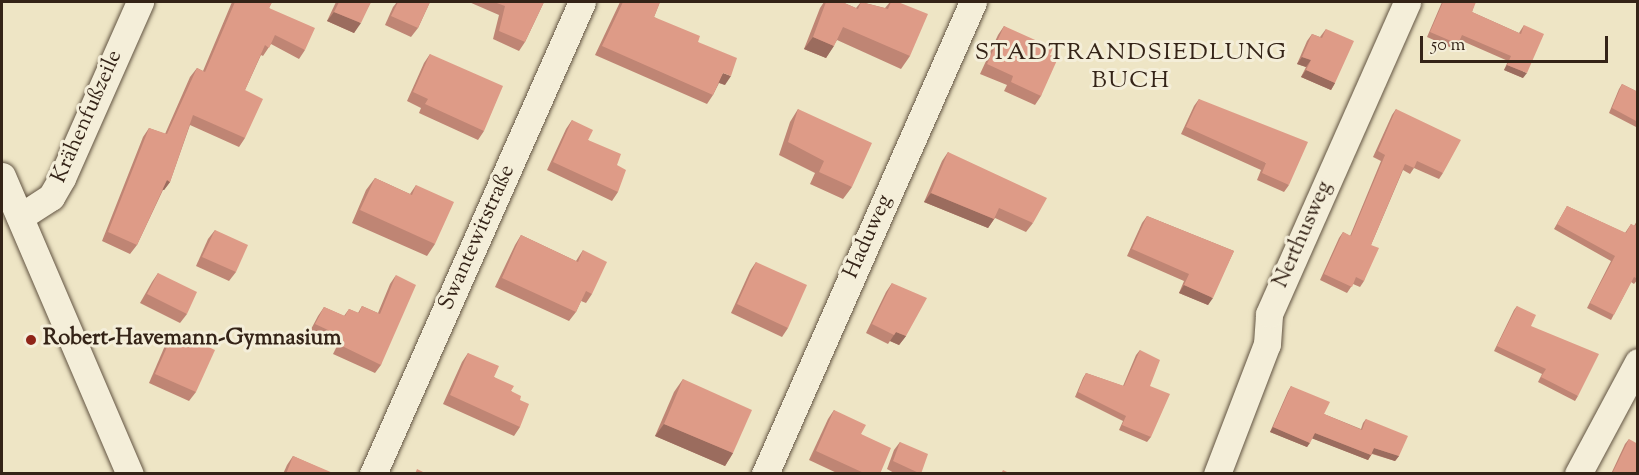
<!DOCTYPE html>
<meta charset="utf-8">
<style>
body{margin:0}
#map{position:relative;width:1639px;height:475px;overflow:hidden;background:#eee5c5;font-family:"Sorts Mill Goudy",serif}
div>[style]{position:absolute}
.roads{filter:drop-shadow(0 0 2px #625442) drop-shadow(0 0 2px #625442)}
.minor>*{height:27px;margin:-13.5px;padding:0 13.5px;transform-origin:13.5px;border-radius:13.5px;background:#f4eed9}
.wall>*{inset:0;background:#bf8574}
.shaded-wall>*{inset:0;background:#9b6c5e}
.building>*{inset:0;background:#de9b87}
.dots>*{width:16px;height:16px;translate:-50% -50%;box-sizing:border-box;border:3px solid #f4eed9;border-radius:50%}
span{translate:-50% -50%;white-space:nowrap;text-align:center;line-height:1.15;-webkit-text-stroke:6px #f4eed9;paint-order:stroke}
.street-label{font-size:22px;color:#342317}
.poi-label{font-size:22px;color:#342317;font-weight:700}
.left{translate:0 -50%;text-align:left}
.neighbourhood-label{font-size:24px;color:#342317;letter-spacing:1.5px}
.frame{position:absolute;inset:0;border:3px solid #342317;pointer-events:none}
.scale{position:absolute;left:1420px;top:36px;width:188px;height:27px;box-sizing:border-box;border:3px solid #342317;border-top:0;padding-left:8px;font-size:18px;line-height:21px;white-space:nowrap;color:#342317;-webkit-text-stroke:4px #f4eed9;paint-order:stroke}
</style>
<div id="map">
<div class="roads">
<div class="minor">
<div style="left:2px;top:176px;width:324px;rotate:66.8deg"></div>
<div style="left:20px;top:217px;width:37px;rotate:-33deg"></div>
<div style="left:51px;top:197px;width:22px;rotate:-60deg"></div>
<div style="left:62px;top:178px;width:193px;rotate:-66.1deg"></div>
<div style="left:373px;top:474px;width:516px;rotate:-66.12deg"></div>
<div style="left:765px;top:474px;width:516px;rotate:-66.22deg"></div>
<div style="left:1217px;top:474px;width:139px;rotate:-69deg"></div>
<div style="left:1267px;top:344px;width:30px;rotate:-86deg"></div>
<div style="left:1269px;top:314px;width:341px;rotate:-66.1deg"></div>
<div style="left:1578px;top:474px;width:127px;rotate:-61.8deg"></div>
</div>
</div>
<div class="wall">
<div style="clip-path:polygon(232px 2px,272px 2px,269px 8px,305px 50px,299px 59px,271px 44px,263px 56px,261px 55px,245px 90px,245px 138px,239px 147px,190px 125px,170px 182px,164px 190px,163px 190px,137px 245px,130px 254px,102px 241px,143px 137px,149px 128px,165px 134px,190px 77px,197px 68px,203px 71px)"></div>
<div style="clip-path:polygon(336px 2px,371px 2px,354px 33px,327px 21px)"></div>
<div style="clip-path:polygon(397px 2px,430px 2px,418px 28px,411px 37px,385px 25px,393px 7px)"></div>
<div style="clip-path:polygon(469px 2px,544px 2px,525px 42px,519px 51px,493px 39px,499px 15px)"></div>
<div style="clip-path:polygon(620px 2px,660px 2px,654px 17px,698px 42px,725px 85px,719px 83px,713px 95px,707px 104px,595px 55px)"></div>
<div style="clip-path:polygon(824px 2px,842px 2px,856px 8px,861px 2px,885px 8px,890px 2px,898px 2px,910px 56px,901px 69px,837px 40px,826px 58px,804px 49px,820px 8px)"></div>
<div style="clip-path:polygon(1442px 2px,1475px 2px,1472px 12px,1519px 33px,1524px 25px,1523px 78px,1504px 70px,1508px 61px,1460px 40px,1454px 49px,1427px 37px)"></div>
<div style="clip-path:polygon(1004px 26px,1050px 55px,1041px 96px,1035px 105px,1004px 91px,1007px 85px,980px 74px,998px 35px)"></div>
<div style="clip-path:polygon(1326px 29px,1335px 83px,1331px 90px,1301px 77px,1306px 67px,1297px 64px,1307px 41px,1312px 34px,1320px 37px)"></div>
<div style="clip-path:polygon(430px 54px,484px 131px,478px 140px,419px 113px,421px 108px,407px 101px,424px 63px)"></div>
<div style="clip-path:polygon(1622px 84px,1638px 92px,1638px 128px,1609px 113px,1619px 89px)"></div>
<div style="clip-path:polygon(1199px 99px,1289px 185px,1284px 192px,1257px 180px,1261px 170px,1181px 134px,1194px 106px)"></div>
<div style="clip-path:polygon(798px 109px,852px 187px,843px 199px,810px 184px,815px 173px,779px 155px,790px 122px)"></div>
<div style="clip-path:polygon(1396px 109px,1443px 173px,1439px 179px,1414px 168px,1410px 174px,1403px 170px,1371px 245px,1364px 281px,1360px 287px,1353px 284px,1347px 293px,1320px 280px,1339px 238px,1343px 232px,1350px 236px,1381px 161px,1373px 157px,1392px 115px)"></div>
<div style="clip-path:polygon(572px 120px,588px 140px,617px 165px,618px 192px,612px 201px,547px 170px,566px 129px)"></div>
<div style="clip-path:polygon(948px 152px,1033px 223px,1026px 232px,995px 218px,988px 228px,924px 202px,942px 161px)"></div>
<div style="clip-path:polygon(375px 178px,410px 194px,416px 185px,435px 244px,427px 256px,352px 223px,366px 190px)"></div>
<div style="clip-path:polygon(1567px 206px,1625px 233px,1631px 224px,1634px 226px,1638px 219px,1638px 279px,1634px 284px,1631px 282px,1611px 320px,1587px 308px,1611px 261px,1554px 229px)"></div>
<div style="clip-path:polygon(1147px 216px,1234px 251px,1208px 305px,1179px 293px,1184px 281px,1127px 256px,1142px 223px)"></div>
<div style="clip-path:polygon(215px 230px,236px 272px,229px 281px,196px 266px,208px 239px)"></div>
<div style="clip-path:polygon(521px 235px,576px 261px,583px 250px,592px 294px,586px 303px,581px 301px,576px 312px,569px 321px,495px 287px,515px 245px)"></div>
<div style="clip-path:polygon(756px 262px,788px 328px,782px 337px,731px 313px,750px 271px)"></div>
<div style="clip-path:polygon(158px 273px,187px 314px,180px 323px,140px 303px,152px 282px)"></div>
<div style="clip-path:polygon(396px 275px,381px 365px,375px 373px,333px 354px,337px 346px,309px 333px,318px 316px,324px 307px,344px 316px,349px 309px,358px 313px,362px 306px,378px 313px,390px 284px)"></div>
<div style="clip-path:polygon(892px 283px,906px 336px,899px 345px,890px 341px,888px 344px,866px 333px,886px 292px)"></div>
<div style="clip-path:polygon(1517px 306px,1578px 396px,1575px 401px,1538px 382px,1542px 374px,1494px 351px,1514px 310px)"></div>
<div style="clip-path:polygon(174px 331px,196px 392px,189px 401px,149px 383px,167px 341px)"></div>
<div style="clip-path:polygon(1140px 350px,1150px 386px,1151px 437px,1147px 442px,1119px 430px,1123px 421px,1075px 397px,1083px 378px,1086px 373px,1123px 386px,1136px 355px)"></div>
<div style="clip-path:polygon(468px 353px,494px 377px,511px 391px,520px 400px,520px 427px,514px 436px,443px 404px,462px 362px)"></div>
<div style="clip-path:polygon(683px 379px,733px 453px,725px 466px,655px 436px,674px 392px)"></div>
<div style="clip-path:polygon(1291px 386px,1324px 414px,1361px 429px,1363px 423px,1366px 419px,1399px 456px,1395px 461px,1372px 454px,1368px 460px,1312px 438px,1307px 447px,1270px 432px,1288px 391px)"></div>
<div style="clip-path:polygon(834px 410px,861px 434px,880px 474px,839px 474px,809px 460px,828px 419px)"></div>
<div style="clip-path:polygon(1629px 439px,1638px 474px,1611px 474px,1625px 444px)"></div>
<div style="clip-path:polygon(900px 442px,921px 474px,896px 474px,887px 469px,894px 450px)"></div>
<div style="clip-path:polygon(293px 456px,333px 474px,283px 474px,287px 465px)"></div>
</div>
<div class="shaded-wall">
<div style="clip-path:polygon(334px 12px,361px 23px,354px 33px,327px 21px)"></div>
<div style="clip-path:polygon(813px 37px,834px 46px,826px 58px,804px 49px)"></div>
<div style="clip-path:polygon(1302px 57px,1311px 60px,1306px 67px,1297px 64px)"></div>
<div style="clip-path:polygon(1507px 65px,1527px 73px,1523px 78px,1504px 70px)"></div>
<div style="clip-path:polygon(1306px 70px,1335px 83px,1331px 90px,1301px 77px)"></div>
<div style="clip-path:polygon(723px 73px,731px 76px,725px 85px,717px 82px)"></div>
<div style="clip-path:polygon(167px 180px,170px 182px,164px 190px,161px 189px)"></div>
<div style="clip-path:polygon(931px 193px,994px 219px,988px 228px,924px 202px)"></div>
<div style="clip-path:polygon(1184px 285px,1213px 298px,1208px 305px,1179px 293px)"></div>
<div style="clip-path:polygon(896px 332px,906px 336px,899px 345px,890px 341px)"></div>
<div style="clip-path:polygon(664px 424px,733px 453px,725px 466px,655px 436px)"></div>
<div style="clip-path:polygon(1273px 427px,1310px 443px,1307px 447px,1270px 432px)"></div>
<div style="clip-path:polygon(1315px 433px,1371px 455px,1368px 460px,1311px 438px)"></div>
<div style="clip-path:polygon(1374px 448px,1399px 456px,1395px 461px,1371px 453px)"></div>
</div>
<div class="building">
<div style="clip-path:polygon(235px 2px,272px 2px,269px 8px,315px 28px,305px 50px,275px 35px,269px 48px,265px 45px,245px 90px,263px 99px,245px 138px,193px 115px,170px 182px,167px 180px,137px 245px,108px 232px,149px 128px,167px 134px,197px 68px,205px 72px)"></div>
<div style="clip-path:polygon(339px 2px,371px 2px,361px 23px,334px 12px)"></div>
<div style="clip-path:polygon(398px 2px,430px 2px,418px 28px,391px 16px)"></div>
<div style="clip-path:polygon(494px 2px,544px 2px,525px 42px,499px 31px,505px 6px)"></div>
<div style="clip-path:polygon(623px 2px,660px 2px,654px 17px,700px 36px,698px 42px,737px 58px,731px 76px,723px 73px,713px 95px,602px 46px)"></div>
<div style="clip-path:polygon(826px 2px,842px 2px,858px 9px,861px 2px,888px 9px,891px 2px,898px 2px,928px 14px,910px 56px,843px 27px,834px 46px,813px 37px)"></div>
<div style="clip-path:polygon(1443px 2px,1476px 2px,1472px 12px,1521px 34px,1524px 25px,1544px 34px,1527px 73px,1507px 65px,1511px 56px,1462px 35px,1458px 44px,1430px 32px)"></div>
<div style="clip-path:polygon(1004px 26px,1053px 48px,1050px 55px,1058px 58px,1041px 96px,1011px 82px,1013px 76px,987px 64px)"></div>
<div style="clip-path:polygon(1326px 29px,1354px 41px,1335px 83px,1306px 70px,1311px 60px,1302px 57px,1312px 34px,1322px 38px)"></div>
<div style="clip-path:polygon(430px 54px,503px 86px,484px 131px,425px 104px,428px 99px,413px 92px)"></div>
<div style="clip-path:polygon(1622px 84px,1638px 92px,1638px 122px,1612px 108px)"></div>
<div style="clip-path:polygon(1199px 99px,1308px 142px,1289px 185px,1262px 173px,1266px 163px,1186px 127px)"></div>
<div style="clip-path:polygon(798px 109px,872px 143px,852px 187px,819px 172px,824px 161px,788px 142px)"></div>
<div style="clip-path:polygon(1396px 109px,1461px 140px,1443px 173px,1417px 161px,1414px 168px,1405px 164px,1371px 245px,1379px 248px,1364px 281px,1356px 277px,1352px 287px,1324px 274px,1343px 232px,1351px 236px,1385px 155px,1378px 151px)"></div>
<div style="clip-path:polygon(572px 120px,593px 130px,588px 140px,621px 154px,617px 165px,626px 170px,618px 192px,553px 162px)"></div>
<div style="clip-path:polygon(948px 152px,1047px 198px,1033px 223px,999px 208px,994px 219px,931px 193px)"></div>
<div style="clip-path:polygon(375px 178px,412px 195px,416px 185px,454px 202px,435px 244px,360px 210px)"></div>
<div style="clip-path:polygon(1567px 206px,1626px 233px,1631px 224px,1635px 226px,1638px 221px,1638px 279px,1634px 277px,1614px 315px,1590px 303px,1615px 256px,1557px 224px)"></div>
<div style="clip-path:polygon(1147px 216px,1234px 251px,1213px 298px,1184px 285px,1189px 274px,1132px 249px)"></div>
<div style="clip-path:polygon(215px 230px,248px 245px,236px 272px,202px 257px)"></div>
<div style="clip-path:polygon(521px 235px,578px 262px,583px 250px,607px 262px,592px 294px,586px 291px,576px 312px,502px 278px)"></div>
<div style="clip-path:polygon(756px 262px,807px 285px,788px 328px,737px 304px)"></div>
<div style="clip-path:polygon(158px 273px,197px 292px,187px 314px,147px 294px)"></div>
<div style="clip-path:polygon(396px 275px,416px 285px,381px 365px,340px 345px,343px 337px,315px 324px,324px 307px,345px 316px,349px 309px,359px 313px,362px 306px,380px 314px)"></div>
<div style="clip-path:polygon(892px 283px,927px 298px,906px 336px,896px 332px,894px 335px,872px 324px)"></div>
<div style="clip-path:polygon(1517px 306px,1536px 315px,1531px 326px,1599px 354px,1578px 396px,1541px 377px,1546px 369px,1497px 346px)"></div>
<div style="clip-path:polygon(174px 331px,215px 350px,196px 392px,155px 374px)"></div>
<div style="clip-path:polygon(1140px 350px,1160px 360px,1150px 386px,1170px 394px,1151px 437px,1122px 425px,1126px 416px,1078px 392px,1086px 373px,1124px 386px)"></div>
<div style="clip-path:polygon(468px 353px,499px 366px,494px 377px,514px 386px,511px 391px,521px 396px,520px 400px,529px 404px,520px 427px,450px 395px)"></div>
<div style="clip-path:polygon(683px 379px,752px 410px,733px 453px,664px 424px)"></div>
<div style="clip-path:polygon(1291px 386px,1330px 402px,1324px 414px,1362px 430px,1366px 419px,1408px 436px,1399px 456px,1374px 448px,1371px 455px,1315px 433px,1310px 443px,1273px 427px)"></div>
<div style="clip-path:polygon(834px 410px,866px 425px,861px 434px,891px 448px,880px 474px,866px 474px,816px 451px)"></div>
<div style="clip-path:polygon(1629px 439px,1638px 444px,1638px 474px,1612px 474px)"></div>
<div style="clip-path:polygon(900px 442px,928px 454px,921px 474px,893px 461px)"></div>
<div style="clip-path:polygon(293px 456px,333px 473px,333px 474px,286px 474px)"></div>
<div style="clip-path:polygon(417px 469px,427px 474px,415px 474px)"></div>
<div style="clip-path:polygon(1003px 470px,1011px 474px,1001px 474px)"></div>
</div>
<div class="dots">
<div style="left:31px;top:340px;background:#8f2418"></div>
</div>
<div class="street-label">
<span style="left:88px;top:117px;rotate:-66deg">Krähenfußzeile</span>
<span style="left:1304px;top:235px;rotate:-66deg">Nerthusweg</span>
<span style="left:869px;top:237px;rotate:-66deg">Haduweg</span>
<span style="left:478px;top:238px;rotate:-66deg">Swantewitstraße</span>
</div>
<div class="poi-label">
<span class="left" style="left:43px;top:340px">Robert-Havemann-Gymnasium</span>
</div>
<div class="neighbourhood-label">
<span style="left:1131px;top:68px">STADTRANDSIEDLUNG<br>BUCH</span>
</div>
<div class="frame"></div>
<div class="scale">50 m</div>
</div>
